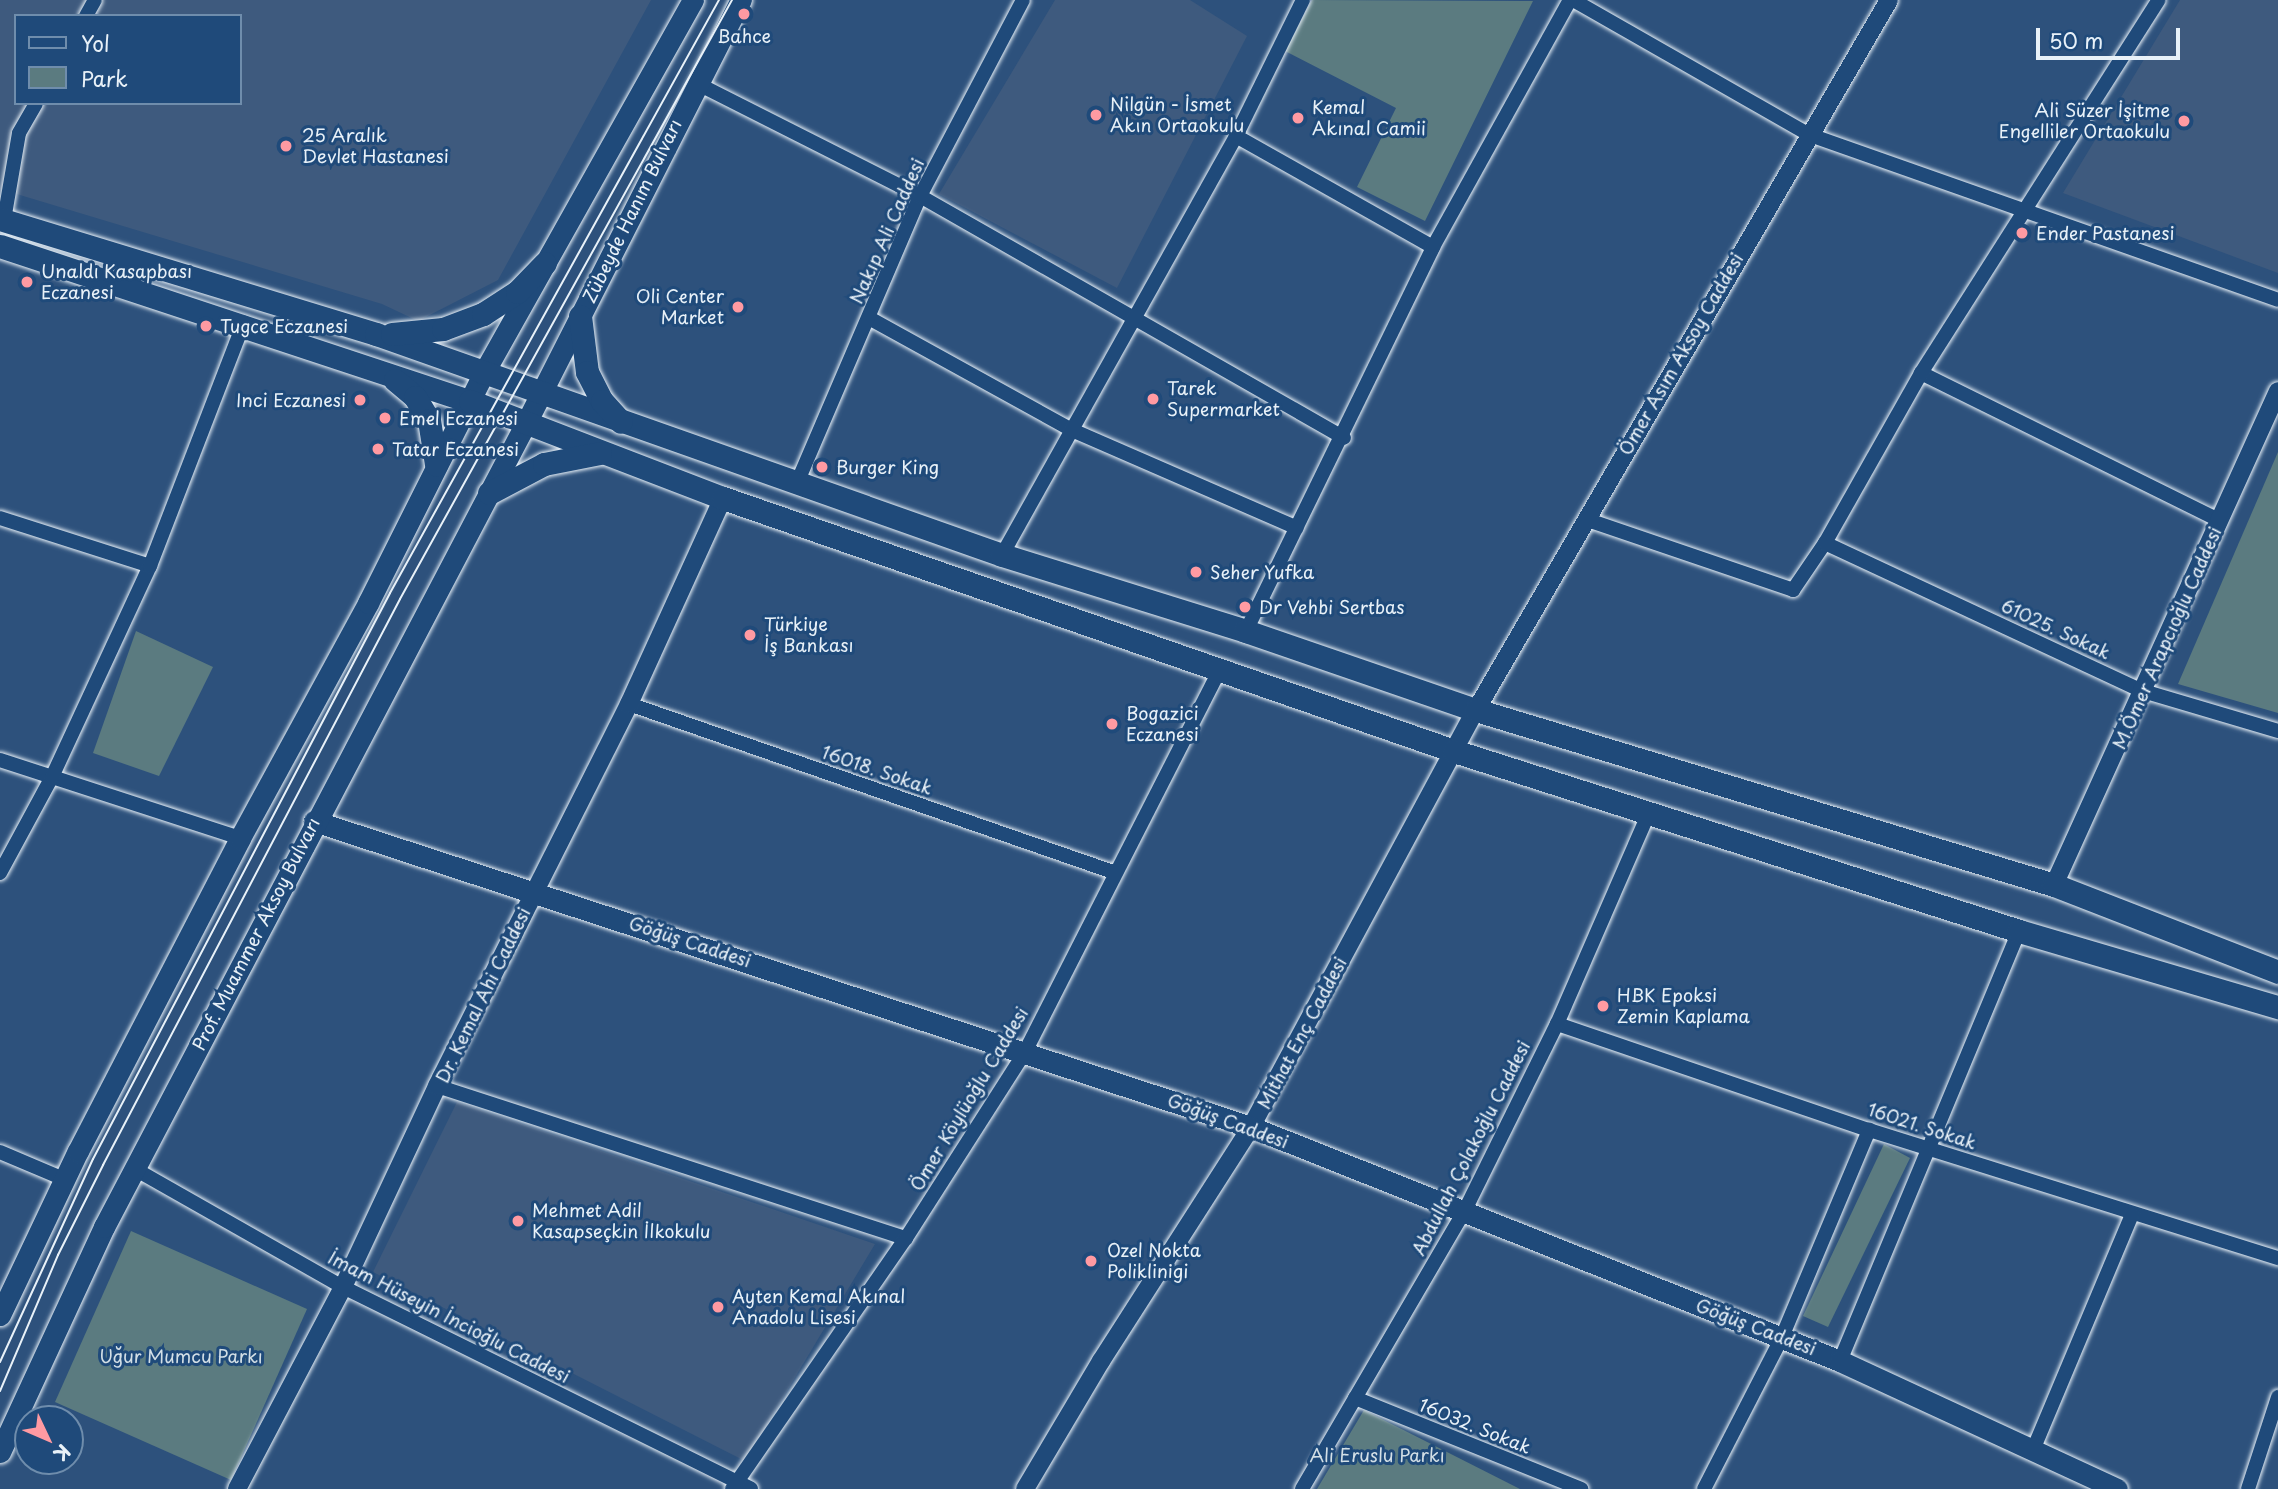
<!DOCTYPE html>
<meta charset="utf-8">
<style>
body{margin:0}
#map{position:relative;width:2278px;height:1489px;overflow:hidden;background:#2d517c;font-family:"Playpen Sans",sans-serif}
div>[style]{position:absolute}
.built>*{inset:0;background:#3e5a7e}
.green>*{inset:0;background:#5b7b80}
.roads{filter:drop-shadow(0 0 2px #e8f1f8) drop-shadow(0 0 2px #e8f1f8)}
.minor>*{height:14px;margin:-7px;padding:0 7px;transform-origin:7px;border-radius:7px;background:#1f4a7a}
.tertiary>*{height:18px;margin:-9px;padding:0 9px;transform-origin:9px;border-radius:9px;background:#1f4a7a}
.secondary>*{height:21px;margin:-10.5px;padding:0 10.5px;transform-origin:10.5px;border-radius:10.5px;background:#1f4a7a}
.primary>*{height:23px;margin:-11.5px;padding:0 11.5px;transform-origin:11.5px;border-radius:11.5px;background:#1f4a7a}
.tram>*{height:2px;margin:-1px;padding:0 1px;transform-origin:1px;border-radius:1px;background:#e8f1f8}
.dots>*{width:19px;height:19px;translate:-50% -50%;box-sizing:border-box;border:4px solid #1f4a7a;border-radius:50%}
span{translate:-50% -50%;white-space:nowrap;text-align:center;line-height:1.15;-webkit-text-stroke:6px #1f4a7a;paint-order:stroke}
.poi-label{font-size:18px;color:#e8f1f8}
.left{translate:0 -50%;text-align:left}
.right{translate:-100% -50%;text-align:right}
.street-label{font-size:18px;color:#e8f1f8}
.park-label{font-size:18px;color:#d3dfe6}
.legend{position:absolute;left:14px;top:14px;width:228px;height:91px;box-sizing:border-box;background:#1f4a7a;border:2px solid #6f8dac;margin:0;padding:9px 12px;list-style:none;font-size:21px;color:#e8f1f8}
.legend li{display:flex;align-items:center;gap:14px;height:35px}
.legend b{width:35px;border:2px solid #6f8dac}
.north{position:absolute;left:14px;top:1405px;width:70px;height:70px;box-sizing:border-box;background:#1f4a7a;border:2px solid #6f8dac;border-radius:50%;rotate:134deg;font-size:19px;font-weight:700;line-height:28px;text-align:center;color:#e8f1f8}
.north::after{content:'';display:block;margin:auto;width:24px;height:32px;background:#ff9aa2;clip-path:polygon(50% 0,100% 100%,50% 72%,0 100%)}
.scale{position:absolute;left:2036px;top:28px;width:144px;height:32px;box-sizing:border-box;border:4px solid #e8f1f8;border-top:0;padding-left:9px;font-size:21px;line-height:24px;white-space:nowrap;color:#e8f1f8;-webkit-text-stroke:5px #1f4a7a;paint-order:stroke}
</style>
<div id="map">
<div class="built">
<div style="clip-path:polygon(evenodd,0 0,651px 0,498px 280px,418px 321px,382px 304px,0 189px,0 0,16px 16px,240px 16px,240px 103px,16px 103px,16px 16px)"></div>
<div style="clip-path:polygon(1055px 0,1190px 0,1247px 36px,1117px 288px,939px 194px)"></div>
<div style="clip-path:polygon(2180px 0,2278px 0,2278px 273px,2063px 193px)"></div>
<div style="clip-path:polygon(457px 1102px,875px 1244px,745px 1461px,373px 1272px)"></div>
</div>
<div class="green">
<div style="clip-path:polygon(1312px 0,1533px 1px,1425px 221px,1357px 187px,1396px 108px,1285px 51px)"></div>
<div style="clip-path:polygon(2278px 452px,2278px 713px,2178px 684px)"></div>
<div style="clip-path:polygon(136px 631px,213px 667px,159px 776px,93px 753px)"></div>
<div style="clip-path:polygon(1884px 1144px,1910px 1158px,1828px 1327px,1803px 1316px)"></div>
<div style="clip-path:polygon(131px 1231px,307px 1309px,231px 1480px,55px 1402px)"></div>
<div style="clip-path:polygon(1364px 1410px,1520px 1489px,1317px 1489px)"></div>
</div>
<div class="roads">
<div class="minor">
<div style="left:1573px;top:0;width:273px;rotate:29.7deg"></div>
<div style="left:1810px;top:135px;width:496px;rotate:19.4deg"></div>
<div style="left:86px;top:16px;width:18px;rotate:-61deg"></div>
<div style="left:696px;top:83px;width:251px;rotate:26.8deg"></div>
<div style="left:920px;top:196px;width:488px;rotate:29.7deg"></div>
<div style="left:1236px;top:136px;width:226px;rotate:29.4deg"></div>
<div style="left:4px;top:220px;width:88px;rotate:-80.2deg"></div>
<div style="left:19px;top:133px;width:34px;rotate:-60deg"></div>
<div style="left:869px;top:318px;width:232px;rotate:28.9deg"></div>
<div style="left:1072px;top:430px;width:245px;rotate:23.5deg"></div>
<div style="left:1921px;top:373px;width:334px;rotate:26.3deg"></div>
<div style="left:797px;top:483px;width:312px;rotate:-66.8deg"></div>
<div style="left:920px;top:196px;width:221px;rotate:-62.3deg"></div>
<div style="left:0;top:518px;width:157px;rotate:17.7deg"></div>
<div style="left:1585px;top:519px;width:220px;rotate:18.8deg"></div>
<div style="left:1793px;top:590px;width:57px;rotate:-55.8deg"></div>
<div style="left:1825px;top:543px;width:195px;rotate:-60.5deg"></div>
<div style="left:1921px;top:373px;width:442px;rotate:-57.5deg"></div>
<div style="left:1825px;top:543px;width:351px;rotate:25deg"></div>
<div style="left:2143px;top:691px;width:141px;rotate:16.5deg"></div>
<div style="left:1002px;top:555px;width:480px;rotate:-60.8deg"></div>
<div style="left:1236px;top:136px;width:152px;rotate:-63.8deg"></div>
<div style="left:1246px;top:631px;width:427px;rotate:-64deg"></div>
<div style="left:1433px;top:247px;width:282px;rotate:-61deg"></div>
<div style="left:629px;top:704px;width:512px;rotate:19.14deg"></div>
<div style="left:0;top:760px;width:252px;rotate:18deg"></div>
<div style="left:0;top:873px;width:109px;rotate:-61.6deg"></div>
<div style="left:52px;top:777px;width:233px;rotate:-65.1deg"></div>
<div style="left:150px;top:566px;width:261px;rotate:-68.9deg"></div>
<div style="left:1557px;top:1024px;width:330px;rotate:18.8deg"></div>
<div style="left:1869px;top:1130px;width:429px;rotate:17.4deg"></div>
<div style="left:437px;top:1086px;width:493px;rotate:18deg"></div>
<div style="left:0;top:1152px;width:69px;rotate:22.9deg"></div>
<div style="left:135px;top:1169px;width:239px;rotate:29.6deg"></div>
<div style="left:343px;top:1287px;width:455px;rotate:26.3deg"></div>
<div style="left:1840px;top:1361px;width:466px;rotate:-67.4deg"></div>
<div style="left:1355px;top:1398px;width:244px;rotate:21.9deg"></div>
<div style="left:2033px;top:1450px;width:256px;rotate:-67.2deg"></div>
<div style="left:732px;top:1489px;width:305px;rotate:-55.3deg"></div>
<div style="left:906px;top:1238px;width:223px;rotate:-57.4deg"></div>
<div style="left:1026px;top:1050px;width:427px;rotate:-63deg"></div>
<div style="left:1302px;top:1489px;width:319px;rotate:-59.7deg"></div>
<div style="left:1463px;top:1214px;width:212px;rotate:-63.7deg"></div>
<div style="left:1557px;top:1024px;width:231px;rotate:-66.5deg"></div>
<div style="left:1704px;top:1489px;width:171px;rotate:-62.8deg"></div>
<div style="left:1782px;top:1337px;width:225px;rotate:-67.2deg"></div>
<div style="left:2248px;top:1489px;width:97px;rotate:-71.9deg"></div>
</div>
<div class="tertiary">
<div style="left:2054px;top:885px;width:542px;rotate:-65.61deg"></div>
<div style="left:237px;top:1489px;width:228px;rotate:-62.3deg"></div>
<div style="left:343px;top:1287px;width:222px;rotate:-64.9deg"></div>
<div style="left:437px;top:1086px;width:428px;rotate:-63.3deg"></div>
<div style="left:629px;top:704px;width:226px;rotate:-65.5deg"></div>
<div style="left:1025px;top:1489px;width:149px;rotate:-59.3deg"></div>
<div style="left:1101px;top:1361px;width:278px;rotate:-57.3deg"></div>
<div style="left:1251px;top:1127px;width:474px;rotate:-61.7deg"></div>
<div style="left:1476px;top:710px;width:821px;rotate:-59.81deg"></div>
</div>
<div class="secondary">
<div style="left:314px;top:821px;width:986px;rotate:18.09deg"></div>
<div style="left:1251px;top:1127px;width:634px;rotate:21.67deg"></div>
<div style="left:1840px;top:1361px;width:305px;rotate:24.8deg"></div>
<div style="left:0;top:1315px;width:182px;rotate:-64.6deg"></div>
<div style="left:78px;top:1151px;width:352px;rotate:-62.6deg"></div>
<div style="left:240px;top:838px;width:268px;rotate:-61.4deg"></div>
<div style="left:368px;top:603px;width:256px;rotate:-63.3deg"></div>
<div style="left:483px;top:374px;width:429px;rotate:-60.7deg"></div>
<div style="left:0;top:1452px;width:248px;rotate:-65.2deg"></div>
<div style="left:104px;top:1227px;width:908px;rotate:-62.31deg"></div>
<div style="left:526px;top:423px;width:475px;rotate:-63.1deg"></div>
</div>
<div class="primary">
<div style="left:0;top:219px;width:393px;rotate:17deg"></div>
<div style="left:376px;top:334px;width:664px;rotate:19.44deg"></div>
<div style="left:1002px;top:555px;width:256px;rotate:17.3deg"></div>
<div style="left:1246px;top:631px;width:243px;rotate:19deg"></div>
<div style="left:1476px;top:710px;width:604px;rotate:16.84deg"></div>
<div style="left:2054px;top:885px;width:240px;rotate:21.2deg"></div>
<div style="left:0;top:246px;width:495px;rotate:18.3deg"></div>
<div style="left:470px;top:401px;width:271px;rotate:21deg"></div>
<div style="left:723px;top:498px;width:774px;rotate:19.09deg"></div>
<div style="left:1454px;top:751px;width:593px;rotate:17.67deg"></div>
<div style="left:2019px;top:931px;width:270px;rotate:16.4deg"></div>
<div style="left:580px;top:316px;width:56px;rotate:82.9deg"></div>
<div style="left:587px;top:372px;width:33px;rotate:63deg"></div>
<div style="left:602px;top:401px;width:28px;rotate:48deg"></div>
<div style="left:392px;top:334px;width:51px;rotate:-5.6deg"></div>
<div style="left:443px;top:329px;width:43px;rotate:-20.6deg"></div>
<div style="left:483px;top:314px;width:40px;rotate:-32.9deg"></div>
<div style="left:517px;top:292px;width:40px;rotate:-46deg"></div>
<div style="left:395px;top:380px;width:26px;rotate:40deg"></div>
<div style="left:415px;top:397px;width:27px;rotate:59deg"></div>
<div style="left:429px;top:420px;width:45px;rotate:81deg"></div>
<div style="left:489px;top:493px;width:62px;rotate:-27.8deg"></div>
<div style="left:544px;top:464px;width:57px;rotate:-11.1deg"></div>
</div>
</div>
<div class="tram">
<div style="left:0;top:1362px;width:223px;rotate:-65.4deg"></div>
<div style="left:93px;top:1159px;width:639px;rotate:-62.31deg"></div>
<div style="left:390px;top:593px;width:678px;rotate:-60.98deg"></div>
<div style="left:0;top:1391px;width:148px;rotate:-66.9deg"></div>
<div style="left:58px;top:1255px;width:101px;rotate:-63.4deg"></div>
<div style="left:103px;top:1165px;width:639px;rotate:-62.31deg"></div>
<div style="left:400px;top:599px;width:685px;rotate:-61deg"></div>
</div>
<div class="dots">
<div style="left:744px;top:14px;background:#ff9aa2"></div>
<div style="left:1096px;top:115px;background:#ff9aa2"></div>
<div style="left:1298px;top:118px;background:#ff9aa2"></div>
<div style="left:2184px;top:121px;background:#ff9aa2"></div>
<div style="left:286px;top:146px;background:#ff9aa2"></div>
<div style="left:2022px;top:233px;background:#ff9aa2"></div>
<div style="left:27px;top:282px;background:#ff9aa2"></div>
<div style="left:738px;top:307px;background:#ff9aa2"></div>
<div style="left:206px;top:326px;background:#ff9aa2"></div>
<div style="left:1153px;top:399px;background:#ff9aa2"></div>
<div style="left:360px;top:400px;background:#ff9aa2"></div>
<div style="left:385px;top:418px;background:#ff9aa2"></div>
<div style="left:378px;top:449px;background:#ff9aa2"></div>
<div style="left:822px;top:467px;background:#ff9aa2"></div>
<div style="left:1196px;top:572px;background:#ff9aa2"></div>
<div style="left:1245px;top:607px;background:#ff9aa2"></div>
<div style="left:750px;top:635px;background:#ff9aa2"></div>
<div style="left:1112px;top:724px;background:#ff9aa2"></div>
<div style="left:1603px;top:1006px;background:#ff9aa2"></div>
<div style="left:518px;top:1221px;background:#ff9aa2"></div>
<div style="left:1091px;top:1261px;background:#ff9aa2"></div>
<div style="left:718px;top:1307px;background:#ff9aa2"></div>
</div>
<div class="poi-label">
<span style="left:744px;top:36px">Bahce</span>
<span class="left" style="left:1110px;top:115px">Nilgün - İsmet<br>Akın Ortaokulu</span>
<span class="left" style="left:1312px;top:118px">Kemal<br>Akınal Camii</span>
<span class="right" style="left:2170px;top:121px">Ali Süzer İşitme<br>Engelliler Ortaokulu</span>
<span class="left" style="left:302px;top:146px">25 Aralık<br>Devlet Hastanesi</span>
<span class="left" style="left:2036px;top:233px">Ender Pastanesi</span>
<span class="left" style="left:41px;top:282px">Unaldı Kasapbası<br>Eczanesi</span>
<span class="right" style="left:724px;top:307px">Oli Center<br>Market</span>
<span class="left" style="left:220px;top:326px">Tugce Eczanesi</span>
<span class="left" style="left:1167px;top:399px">Tarek<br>Supermarket</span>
<span class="right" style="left:346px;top:400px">Inci Eczanesi</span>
<span class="left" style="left:399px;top:418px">Emel Eczanesi</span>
<span class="left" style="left:392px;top:449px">Tatar Eczanesi</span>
<span class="left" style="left:836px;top:467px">Burger King</span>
<span class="left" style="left:1210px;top:572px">Seher Yufka</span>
<span class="left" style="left:1259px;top:607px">Dr Vehbi Sertbas</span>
<span class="left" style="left:764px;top:635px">Türkiye<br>İş Bankası</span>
<span class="left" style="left:1126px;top:724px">Bogazici<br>Eczanesi</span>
<span class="left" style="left:1617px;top:1006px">HBK Epoksi<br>Zemin Kaplama</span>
<span class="left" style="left:532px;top:1221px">Mehmet Adil<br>Kasapseçkin İlkokulu</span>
<span class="left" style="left:1107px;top:1261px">Ozel Nokta<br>Poliklinigi</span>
<span class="left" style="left:732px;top:1307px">Ayten Kemal Akınal<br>Anadolu Lisesi</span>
</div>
<div class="street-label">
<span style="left:632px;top:211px;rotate:-64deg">Zübeyde Hanım Bulvarı</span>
<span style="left:887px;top:231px;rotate:-66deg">Nakıp Ali Caddesi</span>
<span style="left:1681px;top:354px;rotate:-60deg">Ömer Asım Aksoy Caddesi</span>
<span style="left:2056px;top:629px;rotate:25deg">61025. Sokak</span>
<span style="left:2167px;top:638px;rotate:-66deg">M.Ömer Arapcıoğlu Caddesi</span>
<span style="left:877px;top:770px;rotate:19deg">16018. Sokak</span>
<span style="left:256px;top:934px;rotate:-63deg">Prof. Muammer Aksoy Bulvarı</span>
<span style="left:690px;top:942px;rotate:18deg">Göğüş Caddesi</span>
<span style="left:483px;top:995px;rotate:-64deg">Dr. Kemal Ahi Caddesi</span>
<span style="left:1302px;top:1033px;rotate:-62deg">Mithat Enç Caddesi</span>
<span style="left:969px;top:1099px;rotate:-59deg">Ömer Köylüoğlu Caddesi</span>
<span style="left:1228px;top:1121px;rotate:20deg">Göğüş Caddesi</span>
<span style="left:1922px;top:1126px;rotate:18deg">16021. Sokak</span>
<span style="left:1471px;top:1148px;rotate:-63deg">Abdullah Çolakoğlu Caddesi</span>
<span style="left:449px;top:1317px;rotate:27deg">İmam Hüseyin İncioğlu Caddesi</span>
<span style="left:1756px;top:1327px;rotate:21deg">Göğüş Caddesi</span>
<span style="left:1475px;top:1426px;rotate:22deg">16032. Sokak</span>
</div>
<div class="park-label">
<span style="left:181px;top:1356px">Uğur Mumcu Parkı</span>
<span style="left:1377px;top:1455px">Ali Eruslu Parkı</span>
</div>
<ul class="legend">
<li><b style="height:9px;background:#1f4a7a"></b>Yol</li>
<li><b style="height:19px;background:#5b7b80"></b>Park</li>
</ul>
<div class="north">K</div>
<div class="scale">50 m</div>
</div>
